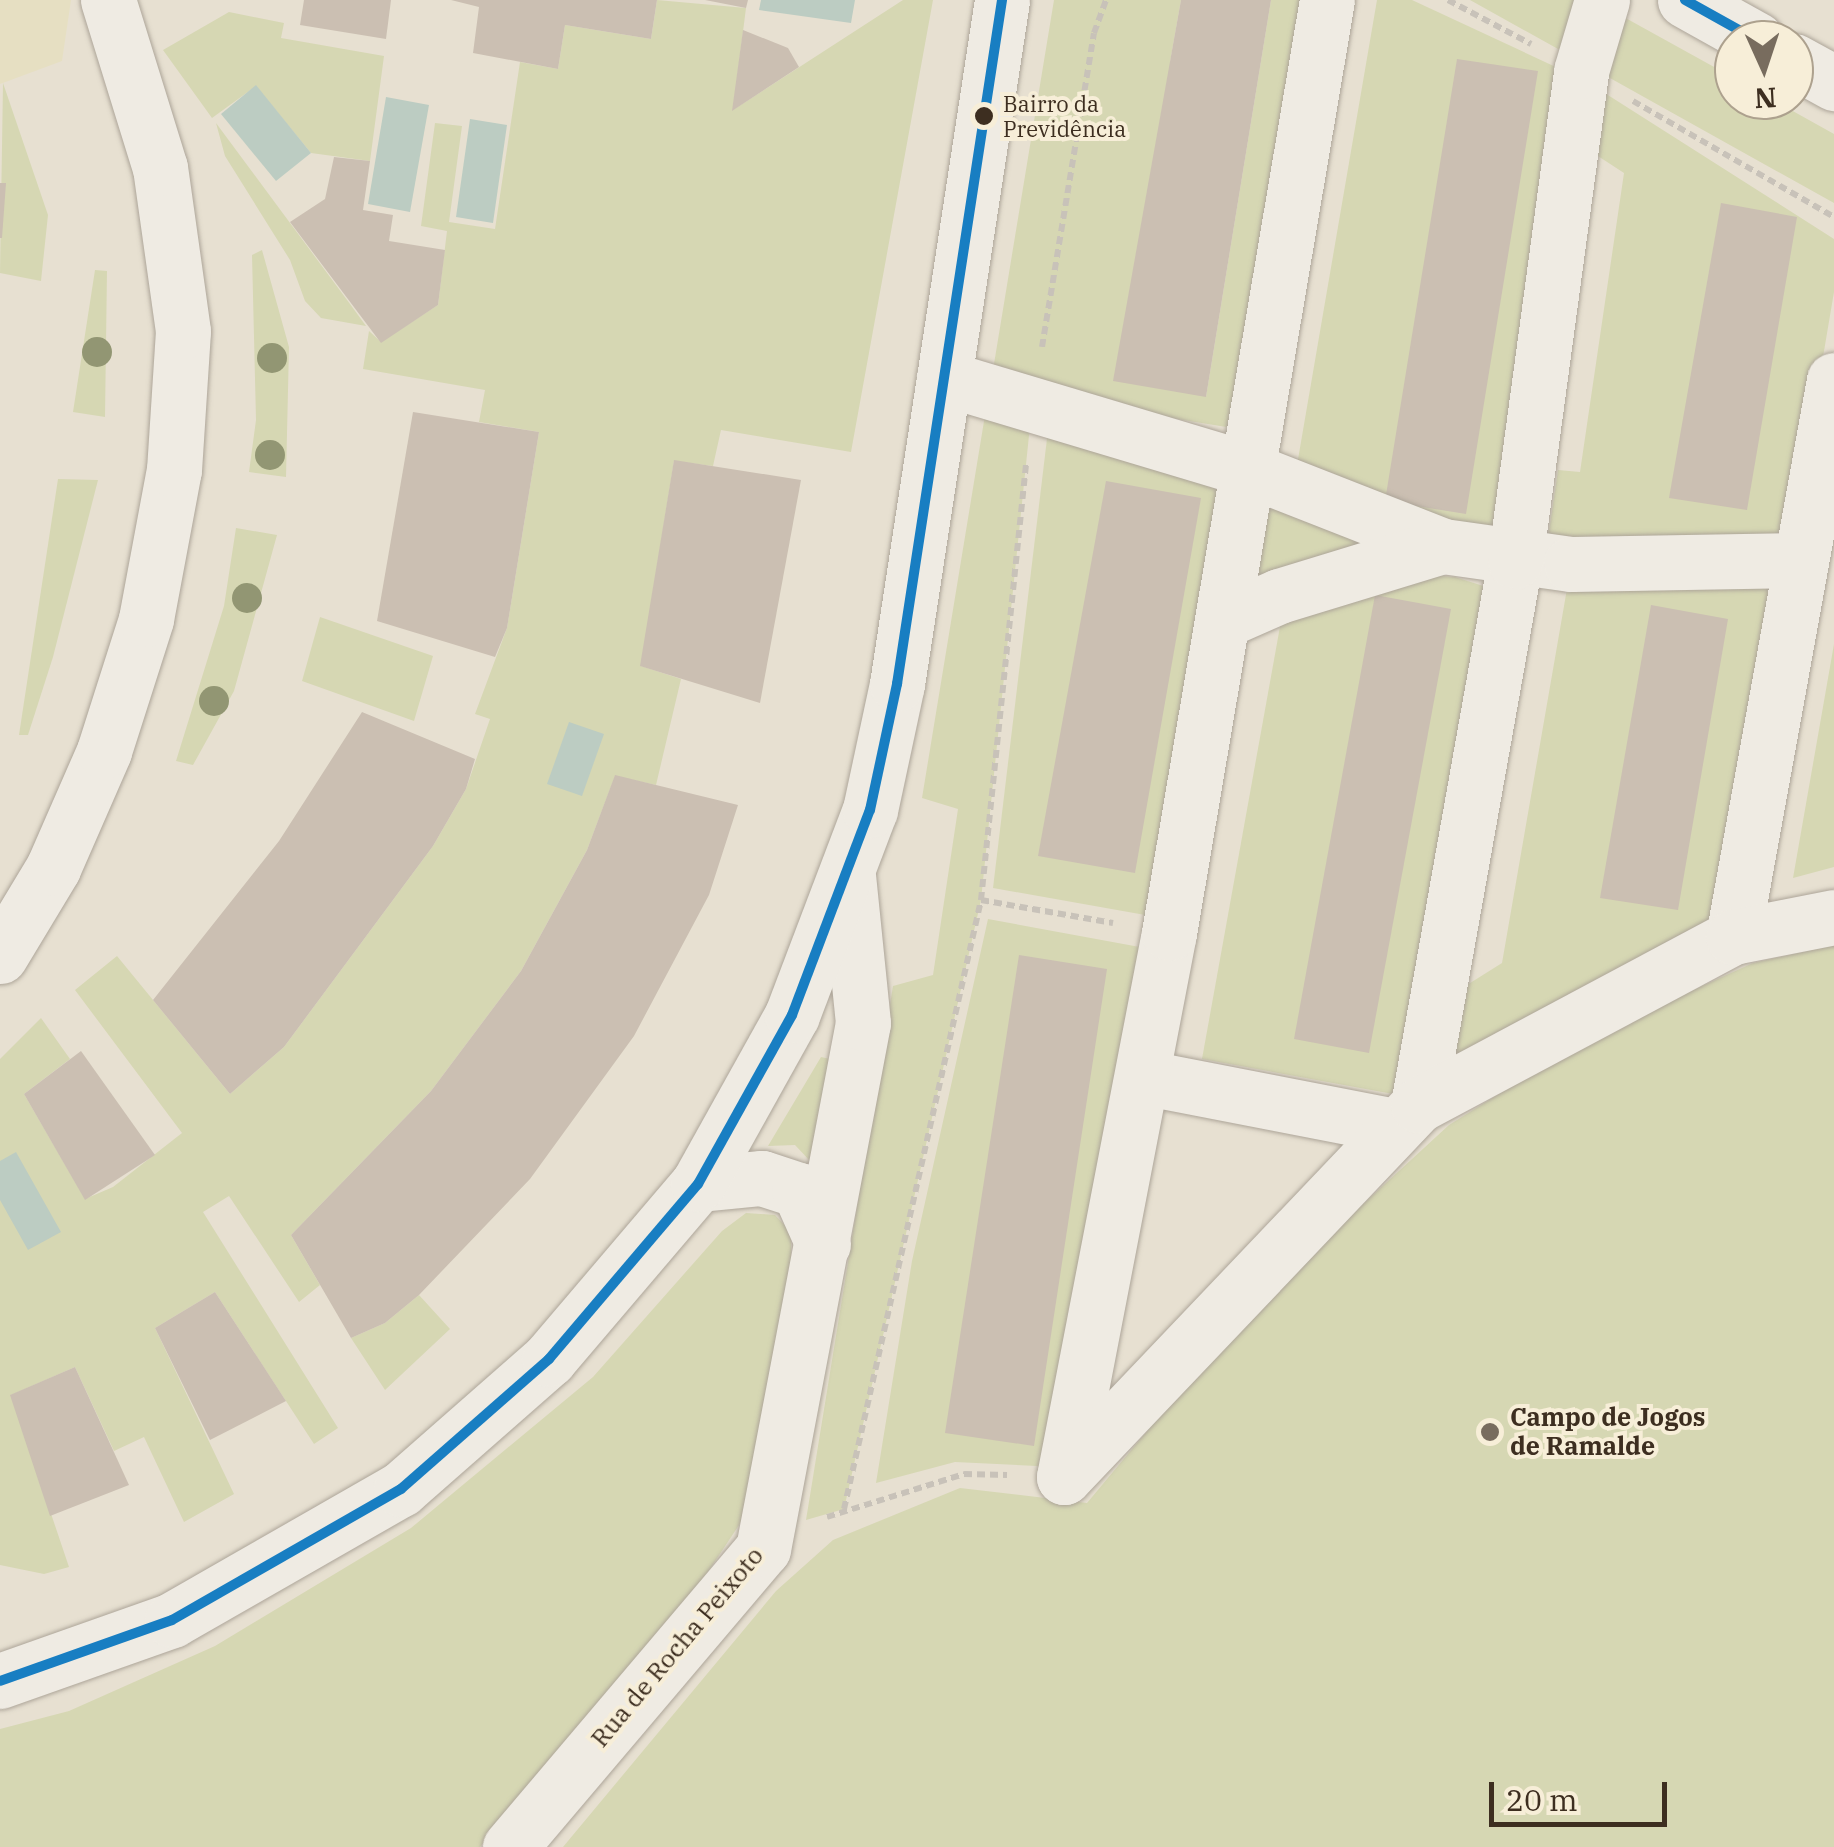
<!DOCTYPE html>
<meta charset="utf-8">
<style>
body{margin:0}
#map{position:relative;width:1834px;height:1847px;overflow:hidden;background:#e7e0d1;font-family:"IBM Plex Serif",serif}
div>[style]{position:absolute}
.farmland>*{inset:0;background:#e6dfc2}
.green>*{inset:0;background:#d6d7b3}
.water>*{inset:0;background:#bcccc2}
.building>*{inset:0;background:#cbbfb2}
.path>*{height:6px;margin-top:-3px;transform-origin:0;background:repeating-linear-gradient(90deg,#c8c2b9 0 8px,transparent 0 13px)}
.roads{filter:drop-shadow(0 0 2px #ada599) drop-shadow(0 0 2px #ada599)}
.street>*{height:55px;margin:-27.5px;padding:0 27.5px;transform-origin:27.5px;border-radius:27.5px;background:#efebe3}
.secondary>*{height:55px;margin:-27.5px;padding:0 27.5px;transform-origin:27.5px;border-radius:27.5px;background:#efebe3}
.bus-1>*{height:10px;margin:-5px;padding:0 5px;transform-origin:5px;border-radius:5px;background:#187ec2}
.trees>*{width:30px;height:30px;margin:-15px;border-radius:50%;background:#929673}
.dots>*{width:28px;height:28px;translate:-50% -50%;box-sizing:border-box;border:5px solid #f7eed8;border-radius:50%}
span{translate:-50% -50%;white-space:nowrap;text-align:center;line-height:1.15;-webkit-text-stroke:8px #f7eed8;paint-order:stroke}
.bus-label{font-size:22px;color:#3d2e20}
.left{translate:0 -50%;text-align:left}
.poi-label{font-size:25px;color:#3d2e20;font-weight:700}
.street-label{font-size:25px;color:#3d2e20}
.north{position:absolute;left:1714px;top:20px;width:100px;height:100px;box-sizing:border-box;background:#f7eed8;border:2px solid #ada18e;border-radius:50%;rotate:177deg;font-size:28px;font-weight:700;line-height:40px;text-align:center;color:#3d2e20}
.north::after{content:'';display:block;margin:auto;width:35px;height:45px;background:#786c5e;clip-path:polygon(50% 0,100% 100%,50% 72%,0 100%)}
.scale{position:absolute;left:1489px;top:1782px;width:178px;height:45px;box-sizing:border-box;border:5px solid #3d2e20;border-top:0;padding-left:12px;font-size:30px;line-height:35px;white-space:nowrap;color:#3d2e20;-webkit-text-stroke:8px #f7eed8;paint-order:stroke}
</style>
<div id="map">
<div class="farmland">
<div style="clip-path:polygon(0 0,71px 0,62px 61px,0 84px)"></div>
</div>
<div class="green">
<div style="clip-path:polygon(657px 0,746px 8px,733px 110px,903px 0,933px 0,851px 452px,721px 430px,713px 466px,674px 461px,641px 666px,681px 679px,656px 785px,615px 776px,587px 850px,521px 971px,431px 1091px,291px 1235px,320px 1285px,299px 1302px,229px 1196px,203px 1212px,338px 1428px,314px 1444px,215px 1292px,155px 1328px,234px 1494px,184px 1522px,144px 1437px,114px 1451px,75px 1367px,11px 1395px,69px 1567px,44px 1574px,0 1565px,0 1059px,41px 1018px,70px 1059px,24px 1094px,85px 1199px,113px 1187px,182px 1133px,75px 990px,117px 956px,230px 1094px,284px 1047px,433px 846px,466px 789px,490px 719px,475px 714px,507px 628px,539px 432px,479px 422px,485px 390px,363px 369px,369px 331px,381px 342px,438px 305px,447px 231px,421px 226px,435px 123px,462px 126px,449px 222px,495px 229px,520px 62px,558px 69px,565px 25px,651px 39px)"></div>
<div style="clip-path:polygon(1054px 0,1181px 0,1170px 62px,1206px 397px,1271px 0,1318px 0,1245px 430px,1109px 408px,993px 370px)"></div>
<div style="clip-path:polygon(1377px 0,1412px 0,1573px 75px,1509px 541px,1296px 471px)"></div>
<div style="clip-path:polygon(1470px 0,1593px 0,1734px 78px,1734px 100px,1773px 100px,1834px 134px,1834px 203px)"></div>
<div style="clip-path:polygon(229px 12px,284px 23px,281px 38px,384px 56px,370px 161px,311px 153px,256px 86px,212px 118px,163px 50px)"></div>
<div style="clip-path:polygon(3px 83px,48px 215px,41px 281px,0 273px)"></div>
<div style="clip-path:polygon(1589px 83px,1834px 239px,1834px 292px,1792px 540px,1547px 545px,1558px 470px,1580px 472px,1624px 173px,1581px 145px)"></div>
<div style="clip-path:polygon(216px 123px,350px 304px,366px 326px,321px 318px,305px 301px,290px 260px,225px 156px)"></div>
<div style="clip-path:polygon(262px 250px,289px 347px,286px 477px,249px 472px,256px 420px,252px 255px)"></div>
<div style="clip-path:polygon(95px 270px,107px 271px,105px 417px,73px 412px)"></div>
<div style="clip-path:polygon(987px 403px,1031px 416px,981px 900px,844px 1509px,806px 1520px,893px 986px,933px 975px,958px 809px,922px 798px)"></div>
<div style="clip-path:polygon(1049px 422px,1233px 480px,1162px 918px,993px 888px)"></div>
<div style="clip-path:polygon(58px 479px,98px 480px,53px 657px,28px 735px,19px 735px)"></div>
<div style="clip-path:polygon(1259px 487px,1389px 540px,1242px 597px)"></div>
<div style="clip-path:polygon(236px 528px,277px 535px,234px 691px,193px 765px,176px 761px,224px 606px)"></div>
<div style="clip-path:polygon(1399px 573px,1455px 577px,1499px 591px,1393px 1094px,1202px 1059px,1283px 610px)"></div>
<div style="clip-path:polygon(1787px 576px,1724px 929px,1465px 1064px,1444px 1044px,1451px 995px,1502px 963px,1568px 583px)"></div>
<div style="clip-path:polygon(320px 617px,433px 656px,414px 721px,302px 681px)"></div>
<div style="clip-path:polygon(1834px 644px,1834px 867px,1793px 878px)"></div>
<div style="clip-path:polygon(988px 919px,1156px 950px,1058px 1467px,955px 1462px,876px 1483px,912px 1261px)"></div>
<div style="clip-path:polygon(1834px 945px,1834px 1847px,563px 1847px,776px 1591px,833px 1540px,960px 1488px,1087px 1503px,1250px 1308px,1449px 1125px,1592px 1036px,1753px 963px)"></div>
<div style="clip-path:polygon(821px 1057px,830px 1059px,811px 1162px,795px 1145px,768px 1146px)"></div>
<div style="clip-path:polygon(746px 1213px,775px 1215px,791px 1232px,791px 1276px,747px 1513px,688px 1602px,480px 1847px,0 1847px,0 1729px,69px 1711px,215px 1646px,411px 1528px,593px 1377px,722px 1231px)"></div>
<div style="clip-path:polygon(419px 1295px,450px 1329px,385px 1390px,351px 1338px,385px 1323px)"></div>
</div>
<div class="water">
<div style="clip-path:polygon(761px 0,855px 0,851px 23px,759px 10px)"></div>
<div style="clip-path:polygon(256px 85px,311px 153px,276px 181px,221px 114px)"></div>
<div style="clip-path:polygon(386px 97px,429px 105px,410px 212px,368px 204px)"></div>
<div style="clip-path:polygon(470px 119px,507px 125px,493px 223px,456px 217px)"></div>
<div style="clip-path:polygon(569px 722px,604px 734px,582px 796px,547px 784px)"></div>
<div style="clip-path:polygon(16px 1152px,61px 1232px,28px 1250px,0 1200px,0 1161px)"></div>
</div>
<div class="building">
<div style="clip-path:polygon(304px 0,391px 0,386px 39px,300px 25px)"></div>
<div style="clip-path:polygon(451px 0,657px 0,651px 39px,565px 25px,558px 69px,473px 53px,479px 7px)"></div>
<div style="clip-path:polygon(705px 0,748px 0,746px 8px)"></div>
<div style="clip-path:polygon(1181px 0,1271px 0,1206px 397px,1113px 381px)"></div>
<div style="clip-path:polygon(743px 30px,788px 48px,799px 67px,732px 111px)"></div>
<div style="clip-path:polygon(1457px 59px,1538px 71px,1466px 514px,1385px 501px)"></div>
<div style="clip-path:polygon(334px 157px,370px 161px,363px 210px,393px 215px,389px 241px,445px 250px,438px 305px,381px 343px,290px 222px,325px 199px)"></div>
<div style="clip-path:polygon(0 183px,6px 183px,2px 238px,0 238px)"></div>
<div style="clip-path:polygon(1721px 203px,1797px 217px,1747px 510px,1669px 498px)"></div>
<div style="clip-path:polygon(413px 412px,539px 432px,507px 628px,495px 657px,377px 621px)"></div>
<div style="clip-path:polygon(674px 460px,801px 480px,760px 703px,640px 666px)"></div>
<div style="clip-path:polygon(1106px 481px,1201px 498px,1135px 873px,1038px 856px)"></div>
<div style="clip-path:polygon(1375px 595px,1451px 609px,1369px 1053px,1294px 1039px)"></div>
<div style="clip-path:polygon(1651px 605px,1728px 619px,1678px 910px,1600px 898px)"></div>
<div style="clip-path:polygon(362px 712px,475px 759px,466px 789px,433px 846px,284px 1047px,230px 1094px,153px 1000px,279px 841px)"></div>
<div style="clip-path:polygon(615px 775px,738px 805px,709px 895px,634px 1036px,530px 1179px,419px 1295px,385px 1323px,351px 1338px,291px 1235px,431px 1091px,521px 971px,587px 850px)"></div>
<div style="clip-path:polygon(1019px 955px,1107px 969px,1034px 1446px,945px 1433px)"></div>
<div style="clip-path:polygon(81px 1051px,155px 1155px,85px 1200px,24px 1094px)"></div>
<div style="clip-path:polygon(215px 1292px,286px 1401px,210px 1440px,155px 1328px)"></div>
<div style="clip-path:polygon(75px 1367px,129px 1485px,50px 1516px,10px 1395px)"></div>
</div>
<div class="path">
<div style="left:1448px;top:0;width:94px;rotate:27.9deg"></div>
<div style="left:1633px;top:101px;width:232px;rotate:30deg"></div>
<div style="left:1042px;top:347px;width:318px;rotate:-80.6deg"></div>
<div style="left:1094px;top:33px;width:35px;rotate:-70deg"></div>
<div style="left:981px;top:900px;width:134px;rotate:9.9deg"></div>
<div style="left:844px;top:1509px;width:624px;rotate:-77.32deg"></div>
<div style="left:981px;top:900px;width:438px;rotate:-84.1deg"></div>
<div style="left:827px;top:1517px;width:144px;rotate:-17.4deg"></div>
<div style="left:964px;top:1474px;width:43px;rotate:1.3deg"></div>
</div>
<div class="roads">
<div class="street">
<div style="left:944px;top:378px;width:316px;rotate:16.7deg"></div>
<div style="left:1247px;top:469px;width:211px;rotate:21.4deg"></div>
<div style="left:1443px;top:546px;width:129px;rotate:8deg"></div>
<div style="left:1571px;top:564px;width:230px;rotate:-1deg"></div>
<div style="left:1222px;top:621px;width:62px;rotate:-23.7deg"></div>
<div style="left:1279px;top:596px;width:171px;rotate:-17deg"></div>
<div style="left:1733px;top:937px;width:566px;rotate:-79.72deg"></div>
<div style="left:0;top:956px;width:103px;rotate:-58.9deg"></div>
<div style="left:53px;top:868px;width:128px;rotate:-66.4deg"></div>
<div style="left:104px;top:751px;width:139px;rotate:-72.3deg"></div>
<div style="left:146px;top:619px;width:152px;rotate:-79.4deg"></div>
<div style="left:174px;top:470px;width:139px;rotate:-86.3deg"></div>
<div style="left:183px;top:331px;width:165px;rotate:-98deg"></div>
<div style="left:160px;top:168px;width:176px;rotate:-107.2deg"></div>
<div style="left:1142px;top:1077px;width:256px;rotate:11deg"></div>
<div style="left:1418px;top:1105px;width:553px;rotate:-79.89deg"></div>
<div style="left:1515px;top:561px;width:494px;rotate:-82.3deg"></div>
<div style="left:1581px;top:71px;width:74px;rotate:-73.5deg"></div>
<div style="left:698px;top:1184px;width:64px;rotate:-5.4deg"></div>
<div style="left:762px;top:1178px;width:39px;rotate:18deg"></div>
<div style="left:799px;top:1190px;width:59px;rotate:66deg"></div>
<div style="left:1064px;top:1477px;width:554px;rotate:-79.08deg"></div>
<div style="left:1169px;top:933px;width:946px;rotate:-80.39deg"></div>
<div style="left:1064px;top:1477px;width:514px;rotate:-46.42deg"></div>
<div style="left:1418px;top:1105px;width:357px;rotate:-28.1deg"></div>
<div style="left:1733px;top:937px;width:103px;rotate:-11.2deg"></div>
<div style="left:510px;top:1847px;width:391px;rotate:-49.7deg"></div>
<div style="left:763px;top:1549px;width:535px;rotate:-79.24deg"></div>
<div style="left:863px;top:1023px;width:149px;rotate:-95.8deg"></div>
</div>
<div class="secondary">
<div style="left:1685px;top:0;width:82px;rotate:29.1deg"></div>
<div style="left:1794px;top:61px;width:46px;rotate:28.8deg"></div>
<div style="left:0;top:1681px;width:182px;rotate:-19.5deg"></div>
<div style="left:172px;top:1620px;width:264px;rotate:-29.8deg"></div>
<div style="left:401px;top:1489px;width:197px;rotate:-41.3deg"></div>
<div style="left:549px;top:1359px;width:230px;rotate:-49.6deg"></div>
<div style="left:698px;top:1184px;width:193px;rotate:-60.9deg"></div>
<div style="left:792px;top:1015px;width:219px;rotate:-69.2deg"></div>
<div style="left:870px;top:810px;width:129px;rotate:-77.9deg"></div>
<div style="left:897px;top:684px;width:692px;rotate:-81.27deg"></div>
</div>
</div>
<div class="bus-1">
<div style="left:1685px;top:0;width:82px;rotate:29.1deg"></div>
<div style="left:0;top:1681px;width:182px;rotate:-19.5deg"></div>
<div style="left:172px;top:1620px;width:264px;rotate:-29.8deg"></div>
<div style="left:401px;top:1489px;width:197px;rotate:-41.3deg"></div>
<div style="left:549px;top:1359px;width:230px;rotate:-49.6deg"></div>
<div style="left:698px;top:1184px;width:193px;rotate:-60.9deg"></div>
<div style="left:792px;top:1015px;width:219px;rotate:-69.2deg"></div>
<div style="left:870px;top:810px;width:129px;rotate:-77.9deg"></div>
<div style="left:897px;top:684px;width:692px;rotate:-81.27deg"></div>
</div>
<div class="trees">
<div style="left:97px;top:352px"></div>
<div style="left:272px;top:358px"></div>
<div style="left:270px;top:455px"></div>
<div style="left:247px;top:598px"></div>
<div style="left:214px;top:701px"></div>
</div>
<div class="dots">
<div style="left:984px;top:116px;background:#3d2e20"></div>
<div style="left:1490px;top:1432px;background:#786c5e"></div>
</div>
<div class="bus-label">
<span class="left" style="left:1003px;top:116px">Bairro da<br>Previdência</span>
</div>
<div class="poi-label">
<span class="left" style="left:1510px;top:1432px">Campo de Jogos<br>de Ramalde</span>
</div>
<div class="street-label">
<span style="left:677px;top:1647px;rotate:-50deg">Rua de Rocha Peixoto</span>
</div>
<div class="north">N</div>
<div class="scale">20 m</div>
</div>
